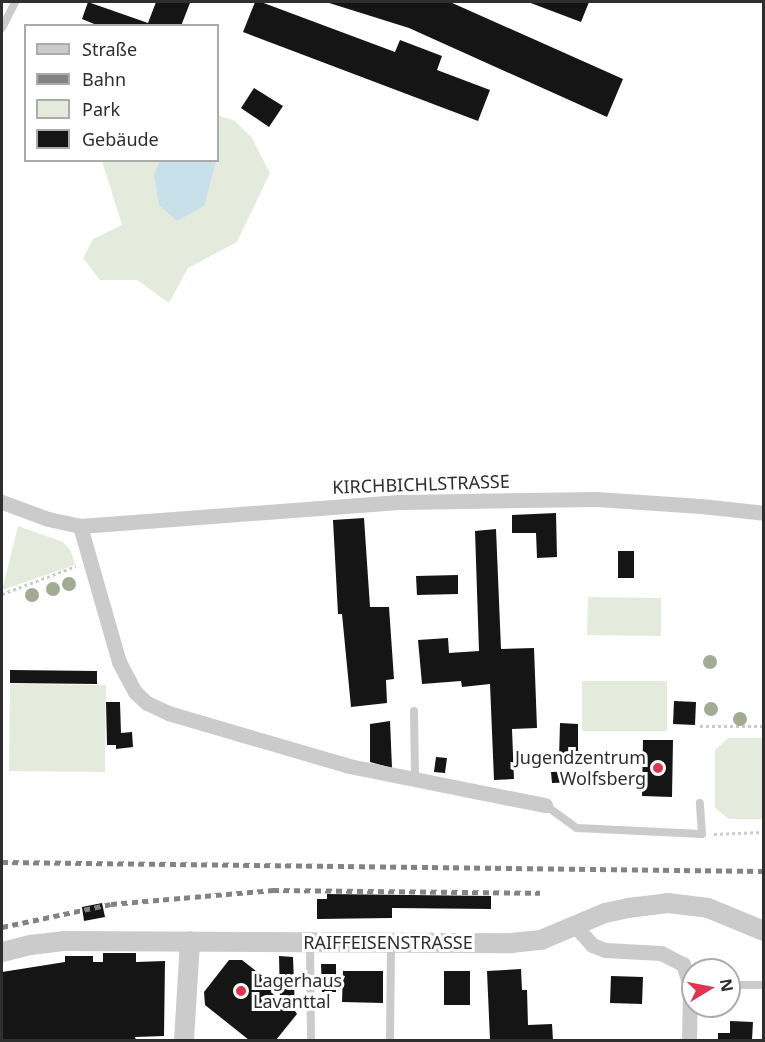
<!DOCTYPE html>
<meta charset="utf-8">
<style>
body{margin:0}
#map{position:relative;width:765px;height:1042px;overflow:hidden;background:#fff;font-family:"Noto Sans",sans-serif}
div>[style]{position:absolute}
.green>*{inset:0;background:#e5ebdc}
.water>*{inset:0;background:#c8e0ea}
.building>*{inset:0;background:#151515}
.path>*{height:3px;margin-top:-1.5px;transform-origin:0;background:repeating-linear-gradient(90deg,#cbcbcb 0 3px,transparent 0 6px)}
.service>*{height:8px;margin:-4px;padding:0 4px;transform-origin:4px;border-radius:4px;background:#cbcbcb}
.minor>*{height:15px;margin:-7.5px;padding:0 7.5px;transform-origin:7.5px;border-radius:7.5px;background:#cbcbcb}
.tertiary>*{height:20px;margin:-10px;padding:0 10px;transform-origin:10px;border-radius:10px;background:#cbcbcb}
.rail>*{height:4.5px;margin-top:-2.25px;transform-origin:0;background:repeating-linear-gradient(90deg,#838383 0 6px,transparent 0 10.5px)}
.trees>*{width:14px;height:14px;margin:-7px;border-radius:50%;background:#a2ac94}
.dots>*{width:16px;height:16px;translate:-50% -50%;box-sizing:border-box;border:3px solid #fff;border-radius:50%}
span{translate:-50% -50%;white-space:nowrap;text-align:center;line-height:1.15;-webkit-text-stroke:6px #fff;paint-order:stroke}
.street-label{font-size:18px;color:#2e2e2e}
.poi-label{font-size:18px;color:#2e2e2e}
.right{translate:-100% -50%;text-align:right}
.left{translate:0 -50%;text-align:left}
.frame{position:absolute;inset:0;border:3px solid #2e2e2e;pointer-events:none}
.legend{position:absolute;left:24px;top:24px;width:195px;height:138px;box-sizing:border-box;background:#fff;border:2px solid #ababab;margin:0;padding:8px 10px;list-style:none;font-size:18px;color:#2e2e2e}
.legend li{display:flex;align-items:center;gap:12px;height:30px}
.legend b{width:30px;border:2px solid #ababab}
.north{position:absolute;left:681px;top:958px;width:60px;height:60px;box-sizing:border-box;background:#fff;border:2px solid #ababab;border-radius:50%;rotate:80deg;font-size:16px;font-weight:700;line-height:24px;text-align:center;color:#2e2e2e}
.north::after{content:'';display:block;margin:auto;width:21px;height:27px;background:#e03550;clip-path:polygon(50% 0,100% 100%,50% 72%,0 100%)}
</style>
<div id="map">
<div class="green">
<div style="clip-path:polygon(218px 115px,235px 121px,252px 138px,270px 173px,237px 242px,188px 268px,169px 303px,137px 280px,100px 280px,83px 258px,93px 239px,122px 225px,102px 161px,159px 161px,154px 175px,216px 162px)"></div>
<div style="clip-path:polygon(18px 526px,63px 542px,71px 551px,75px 565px,2px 590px)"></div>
<div style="clip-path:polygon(588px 597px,661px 598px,661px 636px,587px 635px)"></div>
<div style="clip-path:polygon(582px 681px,667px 681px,667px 731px,582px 731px)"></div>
<div style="clip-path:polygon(10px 684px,106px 685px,105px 772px,9px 771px)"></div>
<div style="clip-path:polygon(728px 738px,763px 738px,763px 819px,729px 819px,715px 808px,715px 750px)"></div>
</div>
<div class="water">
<div style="clip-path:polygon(159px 161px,216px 161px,204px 206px,177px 221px,159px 205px,154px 175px)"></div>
</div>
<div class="building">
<div style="clip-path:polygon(88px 2px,148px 23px,156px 2px,190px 3px,181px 26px,99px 26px,82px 19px)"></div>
<div style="clip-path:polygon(255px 2px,261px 2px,395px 52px,400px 40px,442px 56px,437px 70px,490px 90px,478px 121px,243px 32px)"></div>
<div style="clip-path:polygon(326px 2px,450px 2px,623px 79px,607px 117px,409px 28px)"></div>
<div style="clip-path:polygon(528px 2px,589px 2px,581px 22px)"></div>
<div style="clip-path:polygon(254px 88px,283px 106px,269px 127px,241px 108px)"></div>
<div style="clip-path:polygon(556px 513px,557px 557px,537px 558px,536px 533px,512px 533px,512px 515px)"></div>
<div style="clip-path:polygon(364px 518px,370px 607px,389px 607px,394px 679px,386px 680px,387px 703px,351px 707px,342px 614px,338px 614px,333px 520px)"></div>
<div style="clip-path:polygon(496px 529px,501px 649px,534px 648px,537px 728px,512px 729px,514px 779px,494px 780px,490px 684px,462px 687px,461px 681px,422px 684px,418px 640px,448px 638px,449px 653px,479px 651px,475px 531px)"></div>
<div style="clip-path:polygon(618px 551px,634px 551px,634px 578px,618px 578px)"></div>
<div style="clip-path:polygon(458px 575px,458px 594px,417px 595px,416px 576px)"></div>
<div style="clip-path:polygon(10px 670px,97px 671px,97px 684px,10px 683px)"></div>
<div style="clip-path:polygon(674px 701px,696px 702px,695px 725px,673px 724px)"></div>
<div style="clip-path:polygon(106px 702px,120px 702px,121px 733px,132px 732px,133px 747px,116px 749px,116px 745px,107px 745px)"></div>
<div style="clip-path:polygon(390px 721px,392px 768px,370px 762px,370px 724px)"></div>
<div style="clip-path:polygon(560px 723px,578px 724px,578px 758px,559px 758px)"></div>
<div style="clip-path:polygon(643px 740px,673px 740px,672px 797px,642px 796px)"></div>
<div style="clip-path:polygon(436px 757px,447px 758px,445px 773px,434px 772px)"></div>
<div style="clip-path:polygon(578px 771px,579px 782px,552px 783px,551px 772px)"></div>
<div style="clip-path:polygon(327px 894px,491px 896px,491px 909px,392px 908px,392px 918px,317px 919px,317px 899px,327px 899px)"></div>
<div style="clip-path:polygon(102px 903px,105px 917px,84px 921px,82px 907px)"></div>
<div style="clip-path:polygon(103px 953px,136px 953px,136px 962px,165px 961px,164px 1036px,135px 1037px,136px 1040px,2px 1040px,2px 972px,65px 962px,65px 956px,93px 956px,93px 962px,103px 962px)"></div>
<div style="clip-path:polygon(279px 956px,293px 957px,295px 1011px,297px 1014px,276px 1040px,249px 1040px,205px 1005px,204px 992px,229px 960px,242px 960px,275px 986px,271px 992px,280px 1001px)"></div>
<div style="clip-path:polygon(321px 964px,336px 964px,336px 992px,322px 992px)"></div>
<div style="clip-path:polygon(521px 969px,522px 990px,527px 990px,528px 1025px,552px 1024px,553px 1040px,490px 1040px,487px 971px)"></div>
<div style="clip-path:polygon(343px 971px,383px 971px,383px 1003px,342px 1002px)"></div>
<div style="clip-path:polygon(444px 971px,470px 971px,470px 1005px,444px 1005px)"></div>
<div style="clip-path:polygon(611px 976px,643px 977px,642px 1004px,610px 1003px)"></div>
<div style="clip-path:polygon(730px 1021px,753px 1022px,752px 1040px,718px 1040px,718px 1033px,730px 1033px)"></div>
</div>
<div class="path">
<div style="left:2px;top:594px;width:79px;rotate:-20.7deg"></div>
<div style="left:700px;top:726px;width:64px"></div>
<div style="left:714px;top:834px;width:50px;rotate:-2.3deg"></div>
</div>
<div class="service">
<div style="left:2px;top:28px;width:29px;rotate:-63deg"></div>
<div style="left:414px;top:711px;width:67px;rotate:89.1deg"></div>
<div style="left:545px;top:805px;width:39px;rotate:36deg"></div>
<div style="left:577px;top:828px;width:125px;rotate:2.7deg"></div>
<div style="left:702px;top:834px;width:31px;rotate:-94deg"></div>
<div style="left:310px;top:943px;width:97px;rotate:89.4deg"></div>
<div style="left:729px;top:985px;width:35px"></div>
<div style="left:390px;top:1040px;width:97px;rotate:-89.4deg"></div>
</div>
<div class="minor">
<div style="left:2px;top:502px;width:49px;rotate:20.3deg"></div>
<div style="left:48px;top:519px;width:33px;rotate:12deg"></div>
<div style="left:80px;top:526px;width:323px;rotate:-4.3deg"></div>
<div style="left:402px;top:502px;width:194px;rotate:-0.9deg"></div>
<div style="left:596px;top:499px;width:105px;rotate:3.8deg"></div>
<div style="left:701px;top:506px;width:63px;rotate:6.3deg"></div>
<div style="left:80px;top:526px;width:141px;rotate:74deg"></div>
<div style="left:119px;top:662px;width:34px;rotate:62deg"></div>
<div style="left:135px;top:692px;width:16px;rotate:43deg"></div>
<div style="left:147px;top:703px;width:23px;rotate:25deg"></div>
<div style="left:168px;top:713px;width:189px;rotate:16.3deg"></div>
<div style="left:349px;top:766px;width:200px;rotate:11.3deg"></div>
<div style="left:576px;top:927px;width:24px;rotate:48deg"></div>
<div style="left:592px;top:945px;width:14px;rotate:21deg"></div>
<div style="left:605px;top:950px;width:56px;rotate:3.1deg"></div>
<div style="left:661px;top:953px;width:25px;rotate:27deg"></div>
<div style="left:683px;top:964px;width:22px;rotate:72deg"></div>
<div style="left:690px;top:985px;width:55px;rotate:91deg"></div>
</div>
<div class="tertiary">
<div style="left:2px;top:952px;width:30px;rotate:-14deg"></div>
<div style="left:31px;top:945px;width:34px;rotate:-7deg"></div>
<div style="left:65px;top:941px;width:446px;rotate:0.3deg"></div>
<div style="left:511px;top:943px;width:30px;rotate:-6deg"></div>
<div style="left:541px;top:940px;width:69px;rotate:-22.9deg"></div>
<div style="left:605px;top:913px;width:24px;rotate:-12deg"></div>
<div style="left:628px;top:908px;width:40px;rotate:-7.1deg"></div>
<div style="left:668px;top:903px;width:40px;rotate:7.1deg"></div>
<div style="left:708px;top:908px;width:61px;rotate:22.3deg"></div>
<div style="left:184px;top:1040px;width:99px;rotate:-86.5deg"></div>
</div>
<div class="rail">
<div style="left:2px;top:862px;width:762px;rotate:0.68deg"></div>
<div style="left:2px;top:927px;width:111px;rotate:-11.9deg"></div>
<div style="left:111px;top:904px;width:163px;rotate:-4.9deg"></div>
<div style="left:273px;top:890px;width:267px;rotate:0.6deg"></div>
</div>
<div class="trees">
<div style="left:69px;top:584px"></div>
<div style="left:53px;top:589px"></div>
<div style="left:32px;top:595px"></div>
<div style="left:710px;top:662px"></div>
<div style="left:711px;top:709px"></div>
<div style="left:740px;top:719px"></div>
</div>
<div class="dots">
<div style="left:658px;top:768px;background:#e03550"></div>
<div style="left:241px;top:991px;background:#e03550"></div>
</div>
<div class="street-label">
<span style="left:421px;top:484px;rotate:-2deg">KIRCHBICHLSTRASSE</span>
<span style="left:388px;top:942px">RAIFFEISENSTRASSE</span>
</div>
<div class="poi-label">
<span class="right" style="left:646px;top:768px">Jugendzentrum<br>Wolfsberg</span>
<span class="left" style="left:253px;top:991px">Lagerhaus<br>Lavanttal</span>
</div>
<div class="frame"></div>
<ul class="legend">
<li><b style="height:8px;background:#cbcbcb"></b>Straße</li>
<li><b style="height:8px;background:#838383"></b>Bahn</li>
<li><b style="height:16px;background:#e5ebdc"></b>Park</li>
<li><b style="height:16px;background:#151515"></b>Gebäude</li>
</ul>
<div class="north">N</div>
</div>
